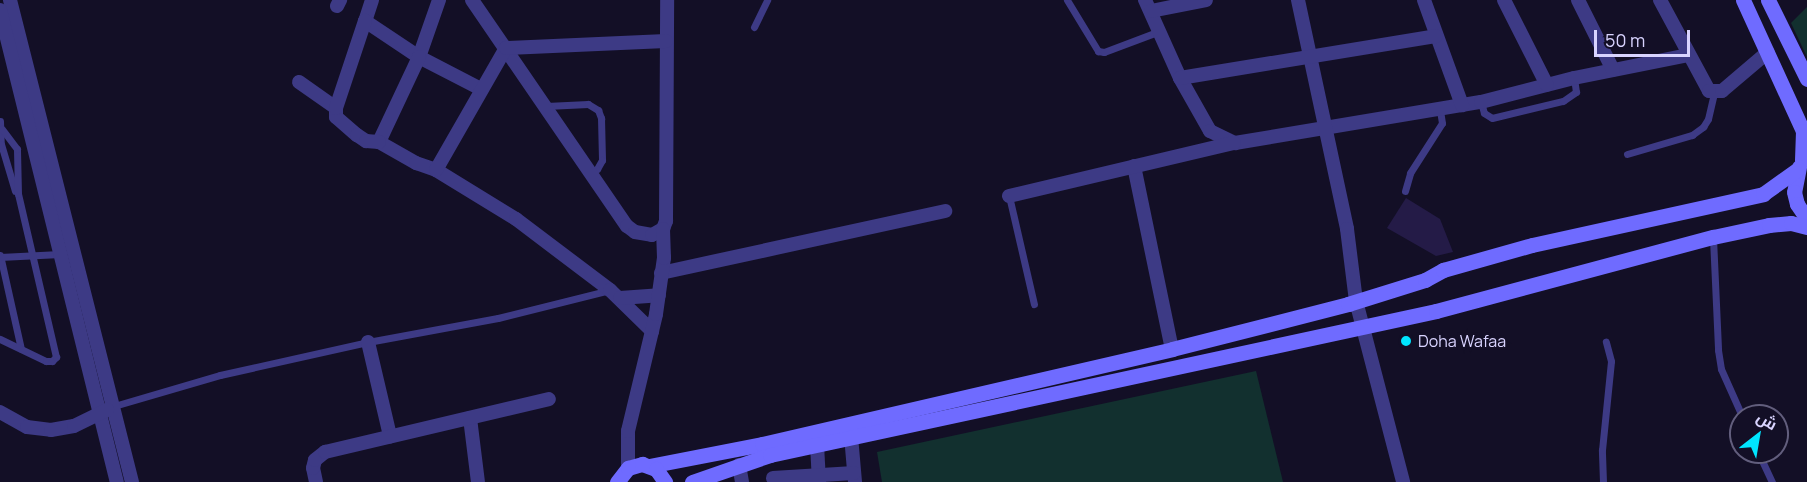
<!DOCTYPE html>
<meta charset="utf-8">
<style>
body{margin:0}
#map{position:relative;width:1807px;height:482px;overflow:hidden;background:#130f26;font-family:Manrope,Cairo,sans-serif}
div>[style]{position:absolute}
.green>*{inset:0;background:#12302f}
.building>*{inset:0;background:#241b47}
.lane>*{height:7px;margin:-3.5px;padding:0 3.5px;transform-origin:3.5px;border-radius:3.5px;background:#3d3a85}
.street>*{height:14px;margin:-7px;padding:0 7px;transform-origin:7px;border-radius:7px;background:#3d3a85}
.secondary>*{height:15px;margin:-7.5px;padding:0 7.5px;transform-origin:7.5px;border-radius:7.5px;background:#6f6bff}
.dots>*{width:16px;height:16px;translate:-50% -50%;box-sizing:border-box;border:3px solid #130f26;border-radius:50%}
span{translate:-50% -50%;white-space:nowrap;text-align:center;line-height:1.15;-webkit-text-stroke:4.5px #130f26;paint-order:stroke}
.poi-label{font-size:16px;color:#d9d4ff}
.left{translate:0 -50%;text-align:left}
.north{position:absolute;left:1729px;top:404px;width:60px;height:60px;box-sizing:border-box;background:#130f26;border:2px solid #625e7d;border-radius:50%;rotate:31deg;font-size:16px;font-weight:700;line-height:24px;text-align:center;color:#d9d4ff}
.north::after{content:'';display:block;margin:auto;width:21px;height:27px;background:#00e5ff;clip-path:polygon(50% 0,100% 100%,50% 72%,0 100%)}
.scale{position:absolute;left:1594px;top:30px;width:96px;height:27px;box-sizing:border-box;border:3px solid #d9d4ff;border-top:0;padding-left:8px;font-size:18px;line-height:21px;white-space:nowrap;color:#d9d4ff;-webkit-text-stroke:4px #130f26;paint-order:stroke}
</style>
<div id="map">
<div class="green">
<div style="clip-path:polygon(1807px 7px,1807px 57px,1791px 23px)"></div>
<div style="clip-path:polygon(1256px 371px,1283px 482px,882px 482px,877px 452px)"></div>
</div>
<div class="building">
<div style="clip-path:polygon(1406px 198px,1440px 219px,1453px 252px,1436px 256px,1387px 228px)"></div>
</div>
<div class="lane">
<div style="left:1067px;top:0;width:60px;rotate:58.7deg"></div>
<div style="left:1098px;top:51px;width:6px;rotate:9deg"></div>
<div style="left:1104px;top:52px;width:60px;rotate:-20.6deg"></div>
<div style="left:754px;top:27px;width:30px;rotate:-64deg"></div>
<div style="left:1481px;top:102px;width:11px;rotate:75deg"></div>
<div style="left:1484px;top:113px;width:9px;rotate:32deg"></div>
<div style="left:1492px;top:118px;width:73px;rotate:-13.5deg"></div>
<div style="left:1563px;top:101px;width:16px;rotate:-35deg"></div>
<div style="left:1576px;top:92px;width:14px;rotate:-98deg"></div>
<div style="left:546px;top:106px;width:42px;rotate:-2.7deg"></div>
<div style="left:588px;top:104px;width:12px;rotate:31deg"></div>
<div style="left:598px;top:110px;width:9px;rotate:69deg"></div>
<div style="left:601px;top:118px;width:42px;rotate:88.6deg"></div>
<div style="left:602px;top:160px;width:10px;rotate:119deg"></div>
<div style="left:597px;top:169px;width:9px;rotate:144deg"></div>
<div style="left:0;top:121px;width:23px;rotate:88deg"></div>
<div style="left:1px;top:144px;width:49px;rotate:73.4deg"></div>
<div style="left:1627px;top:154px;width:68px;rotate:-16.3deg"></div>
<div style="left:1692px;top:135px;width:14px;rotate:-36deg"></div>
<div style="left:1703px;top:127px;width:9px;rotate:-58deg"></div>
<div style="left:1708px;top:119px;width:27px;rotate:-77deg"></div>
<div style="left:1405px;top:191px;width:19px;rotate:-74deg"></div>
<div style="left:1410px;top:173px;width:59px;rotate:-57.4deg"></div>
<div style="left:1442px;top:123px;width:13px;rotate:-99deg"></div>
<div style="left:1009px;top:196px;width:111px;rotate:77deg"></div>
<div style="left:1713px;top:238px;width:112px;rotate:87.4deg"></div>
<div style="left:1718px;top:350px;width:19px;rotate:81deg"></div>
<div style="left:1721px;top:369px;width:51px;rotate:65.9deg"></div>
<div style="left:0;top:255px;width:96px;rotate:77.4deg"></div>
<div style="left:0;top:257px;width:60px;rotate:-2.9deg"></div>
<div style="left:0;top:339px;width:51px;rotate:25.6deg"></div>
<div style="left:46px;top:361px;width:6px"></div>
<div style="left:52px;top:361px;width:6px;rotate:-45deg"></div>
<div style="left:56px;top:357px;width:167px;rotate:-103.1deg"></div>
<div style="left:18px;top:194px;width:45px;rotate:-91.3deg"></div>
<div style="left:17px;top:149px;width:25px;rotate:-127deg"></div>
<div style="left:114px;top:406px;width:110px;rotate:-16.3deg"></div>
<div style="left:220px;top:375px;width:152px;rotate:-12.6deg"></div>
<div style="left:368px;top:342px;width:132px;rotate:-10.5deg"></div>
<div style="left:498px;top:318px;width:115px;rotate:-14deg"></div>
<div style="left:1758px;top:452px;width:33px;rotate:65deg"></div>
<div style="left:1603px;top:482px;width:32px;rotate:-92deg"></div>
<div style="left:1602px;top:450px;width:89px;rotate:-84.2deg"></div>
<div style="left:1611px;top:361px;width:20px;rotate:-105deg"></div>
</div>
<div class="street">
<div style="left:10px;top:0;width:497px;rotate:75.8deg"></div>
<div style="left:372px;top:0;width:22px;rotate:108deg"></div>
<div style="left:365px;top:21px;width:65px;rotate:33.7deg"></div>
<div style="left:419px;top:57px;width:70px;rotate:27.3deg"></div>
<div style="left:439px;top:0;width:60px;rotate:109.3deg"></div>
<div style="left:419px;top:57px;width:94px;rotate:115.2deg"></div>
<div style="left:379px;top:142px;width:43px;rotate:29.6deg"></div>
<div style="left:416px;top:163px;width:21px;rotate:19deg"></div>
<div style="left:436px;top:170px;width:94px;rotate:31.5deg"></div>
<div style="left:516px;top:219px;width:118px;rotate:37.1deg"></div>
<div style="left:610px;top:290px;width:59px;rotate:44.3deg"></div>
<div style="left:472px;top:0;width:274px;rotate:55.6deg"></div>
<div style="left:627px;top:226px;width:10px;rotate:37deg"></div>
<div style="left:635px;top:232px;width:17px;rotate:10deg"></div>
<div style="left:652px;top:235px;width:13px;rotate:-29deg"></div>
<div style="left:663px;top:229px;width:9px;rotate:-69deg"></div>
<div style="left:666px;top:221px;width:221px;rotate:-89.7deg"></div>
<div style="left:1145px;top:0;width:85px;rotate:65.8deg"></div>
<div style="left:1180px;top:78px;width:61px;rotate:60.5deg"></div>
<div style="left:1210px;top:131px;width:28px;rotate:26deg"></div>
<div style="left:1235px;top:143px;width:249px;rotate:-9.5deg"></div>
<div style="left:1481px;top:102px;width:96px;rotate:-14.5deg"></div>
<div style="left:1574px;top:78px;width:116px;rotate:-11.4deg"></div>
<div style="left:1298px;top:0;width:234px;rotate:77.9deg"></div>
<div style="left:1347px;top:229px;width:73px;rotate:82.9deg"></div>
<div style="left:1356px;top:301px;width:187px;rotate:75.4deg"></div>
<div style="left:1424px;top:0;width:112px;rotate:70.1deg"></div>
<div style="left:1504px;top:0;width:95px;rotate:63.2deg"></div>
<div style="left:1578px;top:0;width:78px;rotate:63.4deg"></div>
<div style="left:1660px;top:0;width:103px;rotate:61.7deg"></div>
<div style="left:1709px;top:91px;width:13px"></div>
<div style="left:1722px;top:91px;width:60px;rotate:-40.3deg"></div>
<div style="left:337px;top:6px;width:7px;rotate:-63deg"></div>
<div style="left:0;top:10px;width:486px;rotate:76.1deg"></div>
<div style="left:1151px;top:11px;width:56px;rotate:-11.3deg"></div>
<div style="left:1180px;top:78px;width:259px;rotate:-9.3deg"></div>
<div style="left:299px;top:82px;width:45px;rotate:35.1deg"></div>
<div style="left:336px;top:108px;width:9px;rotate:90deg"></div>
<div style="left:336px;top:117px;width:28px;rotate:41deg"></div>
<div style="left:357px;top:135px;width:11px;rotate:34deg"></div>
<div style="left:366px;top:141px;width:13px;rotate:4deg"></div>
<div style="left:336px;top:108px;width:92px;rotate:-71.6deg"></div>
<div style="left:1134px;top:166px;width:187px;rotate:78.3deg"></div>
<div style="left:436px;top:170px;width:141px;rotate:-60.2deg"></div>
<div style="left:506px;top:48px;width:160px;rotate:-2.5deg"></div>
<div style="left:1009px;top:196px;width:231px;rotate:-13.3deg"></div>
<div style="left:661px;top:273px;width:291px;rotate:-12.3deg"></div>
<div style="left:620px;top:298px;width:39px;rotate:-4deg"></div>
<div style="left:368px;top:342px;width:97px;rotate:76.8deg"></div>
<div style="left:0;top:412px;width:31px;rotate:29deg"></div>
<div style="left:27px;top:427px;width:24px;rotate:7deg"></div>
<div style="left:51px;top:430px;width:23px;rotate:-10deg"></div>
<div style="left:74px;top:426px;width:37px;rotate:-26deg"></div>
<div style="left:470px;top:418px;width:64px;rotate:82.9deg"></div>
<div style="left:851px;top:436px;width:46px;rotate:85deg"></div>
<div style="left:817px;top:444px;width:38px;rotate:87deg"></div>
<div style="left:739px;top:465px;width:17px;rotate:80deg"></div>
<div style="left:628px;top:468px;width:37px;rotate:-90deg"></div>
<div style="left:628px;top:431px;width:120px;rotate:-76.5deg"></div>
<div style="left:656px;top:314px;width:57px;rotate:-81.9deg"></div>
<div style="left:664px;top:258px;width:29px;rotate:-92deg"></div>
<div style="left:773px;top:478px;width:81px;rotate:-3.5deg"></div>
<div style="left:316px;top:482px;width:14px;rotate:-102deg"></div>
<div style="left:313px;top:468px;width:8px;rotate:-76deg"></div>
<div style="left:315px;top:460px;width:13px;rotate:-39deg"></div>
<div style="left:325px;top:452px;width:230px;rotate:-13.3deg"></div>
</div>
<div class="secondary">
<div style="left:1743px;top:0;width:144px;rotate:65.4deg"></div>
<div style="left:1803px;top:131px;width:29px;rotate:92deg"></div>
<div style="left:1768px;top:0;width:88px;rotate:63.7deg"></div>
<div style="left:1799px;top:167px;width:25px;rotate:101deg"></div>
<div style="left:1794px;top:192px;width:12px;rotate:76deg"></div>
<div style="left:1797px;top:204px;width:18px;rotate:56deg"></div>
<div style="left:649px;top:466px;width:115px;rotate:-11deg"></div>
<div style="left:762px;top:444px;width:421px;rotate:-13deg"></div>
<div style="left:1172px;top:349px;width:182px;rotate:-14.3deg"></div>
<div style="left:1348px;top:304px;width:81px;rotate:-17.3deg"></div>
<div style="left:1425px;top:280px;width:21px;rotate:-29deg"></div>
<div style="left:1443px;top:270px;width:92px;rotate:-15.7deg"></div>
<div style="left:1532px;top:245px;width:237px;rotate:-12.4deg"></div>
<div style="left:1763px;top:194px;width:43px;rotate:-35.5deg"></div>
<div style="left:617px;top:482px;width:18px;rotate:-52deg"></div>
<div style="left:628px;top:468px;width:15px;rotate:-16deg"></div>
<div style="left:642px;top:464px;width:15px;rotate:20deg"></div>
<div style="left:656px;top:469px;width:16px;rotate:55deg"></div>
<div style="left:692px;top:482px;width:83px;rotate:-19.1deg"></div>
<div style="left:770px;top:455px;width:681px;rotate:-12.2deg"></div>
<div style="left:1436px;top:311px;width:287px;rotate:-15deg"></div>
<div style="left:1713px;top:237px;width:57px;rotate:-12.1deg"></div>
<div style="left:1769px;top:225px;width:22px;rotate:-5deg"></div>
<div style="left:1791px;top:223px;width:16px;rotate:14deg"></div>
</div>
<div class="dots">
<div style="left:1406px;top:341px;background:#00e5ff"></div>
</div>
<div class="poi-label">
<span class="left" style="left:1418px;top:341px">Doha Wafaa</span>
</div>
<div class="north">ش</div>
<div class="scale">50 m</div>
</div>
